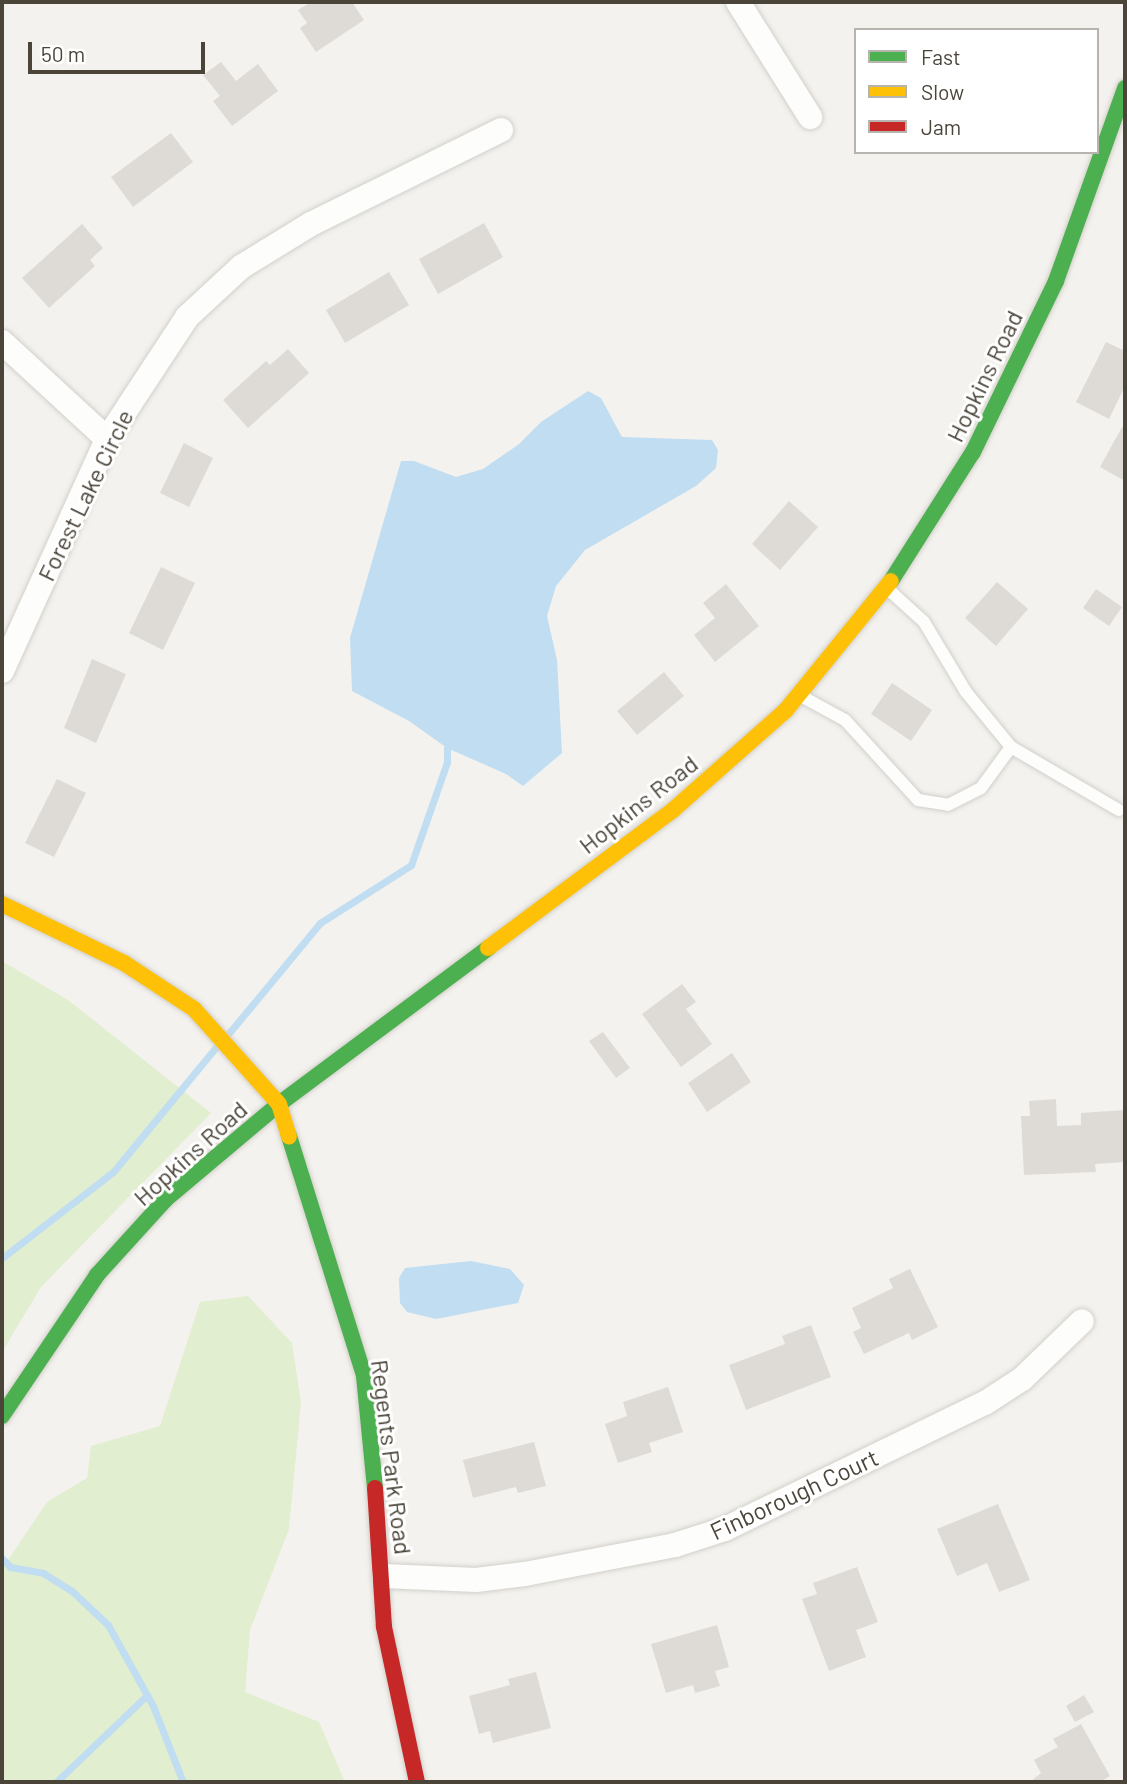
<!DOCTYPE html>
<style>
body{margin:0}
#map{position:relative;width:1127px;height:1784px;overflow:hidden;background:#f4f2ee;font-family:Barlow,sans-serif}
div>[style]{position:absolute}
.green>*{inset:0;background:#e1eecf}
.water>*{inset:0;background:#c0ddf1}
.stream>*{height:7px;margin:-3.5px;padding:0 3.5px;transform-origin:3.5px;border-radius:3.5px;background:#c0ddf1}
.building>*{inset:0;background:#dedbd6}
.roads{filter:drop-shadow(0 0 2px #d2d0cb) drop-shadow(0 0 2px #d2d0cb)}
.lane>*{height:12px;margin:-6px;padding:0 6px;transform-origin:6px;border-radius:6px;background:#fdfdfc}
.street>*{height:24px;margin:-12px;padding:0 12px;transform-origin:12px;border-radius:12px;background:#fdfdfc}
.fast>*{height:16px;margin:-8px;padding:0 8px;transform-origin:8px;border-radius:8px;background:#4caf50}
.slow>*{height:16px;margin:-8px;padding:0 8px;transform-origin:8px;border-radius:8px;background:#ffc107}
.jam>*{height:16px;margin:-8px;padding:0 8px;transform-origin:8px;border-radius:8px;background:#c62828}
span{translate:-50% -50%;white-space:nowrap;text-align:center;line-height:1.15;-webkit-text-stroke:6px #fff;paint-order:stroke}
.street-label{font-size:24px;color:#4b4439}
.frame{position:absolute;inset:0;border:4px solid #4b4439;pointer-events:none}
.legend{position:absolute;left:854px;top:28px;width:245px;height:126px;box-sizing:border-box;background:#fff;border:2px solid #b7b4b0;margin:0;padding:9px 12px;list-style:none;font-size:21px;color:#4b4439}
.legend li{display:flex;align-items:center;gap:14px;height:35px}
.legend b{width:35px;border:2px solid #b7b4b0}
.scale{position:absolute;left:28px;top:42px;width:177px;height:32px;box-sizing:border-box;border:4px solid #4b4439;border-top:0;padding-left:9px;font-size:21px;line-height:24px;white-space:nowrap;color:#4b4439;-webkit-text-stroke:5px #fff;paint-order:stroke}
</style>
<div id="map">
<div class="green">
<div style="clip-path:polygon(2px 961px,68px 1000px,211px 1113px,41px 1287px,2px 1352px)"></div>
<div style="clip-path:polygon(248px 1296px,292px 1343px,301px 1402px,289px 1529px,250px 1630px,245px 1692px,319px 1722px,345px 1782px,2px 1782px,2px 1569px,47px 1502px,87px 1478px,91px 1446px,160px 1426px,200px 1302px)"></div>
</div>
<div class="water">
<div style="clip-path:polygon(588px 391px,601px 398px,622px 437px,712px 440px,718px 450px,716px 468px,696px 486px,585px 550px,556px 586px,547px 616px,557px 660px,562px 753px,523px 786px,506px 774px,447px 748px,409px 721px,352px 691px,350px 638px,401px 461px,414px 461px,456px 477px,483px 469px,519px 444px,541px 422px)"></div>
<div style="clip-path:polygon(471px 1261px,510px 1269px,524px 1285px,518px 1303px,436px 1319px,407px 1312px,400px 1303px,399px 1278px,405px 1268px)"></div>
</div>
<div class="stream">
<div style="left:229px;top:1033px;width:143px;rotate:-50.4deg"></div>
<div style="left:320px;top:923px;width:108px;rotate:-32.5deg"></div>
<div style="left:411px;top:865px;width:109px;rotate:-70.7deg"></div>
<div style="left:447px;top:762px;width:14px;rotate:-90deg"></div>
<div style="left:2px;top:1258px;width:140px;rotate:-37.8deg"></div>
<div style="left:113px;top:1172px;width:162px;rotate:-50.5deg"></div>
<div style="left:2px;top:1558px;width:12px;rotate:48deg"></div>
<div style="left:10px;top:1567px;width:34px;rotate:10deg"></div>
<div style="left:43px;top:1573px;width:34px;rotate:32deg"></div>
<div style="left:72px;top:1591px;width:50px;rotate:43.4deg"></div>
<div style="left:108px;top:1625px;width:93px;rotate:60.9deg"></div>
<div style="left:153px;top:1706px;width:82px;rotate:68.5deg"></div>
<div style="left:56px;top:1782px;width:126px;rotate:-43.7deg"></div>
</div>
<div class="building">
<div style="clip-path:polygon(311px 2px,352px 2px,364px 20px,316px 52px,300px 28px,307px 23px,298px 10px)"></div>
<div style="clip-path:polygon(221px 62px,236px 81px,258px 64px,278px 91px,232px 126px,213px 101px,220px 96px,203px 75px)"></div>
<div style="clip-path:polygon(171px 133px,193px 162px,133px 207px,111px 177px)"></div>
<div style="clip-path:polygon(484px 223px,503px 257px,438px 294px,419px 259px)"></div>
<div style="clip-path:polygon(82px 224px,103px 248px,90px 260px,95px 266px,49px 308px,22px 278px)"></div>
<div style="clip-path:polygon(389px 272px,409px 305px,345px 343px,326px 310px)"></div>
<div style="clip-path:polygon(1106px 342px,1125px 351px,1125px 386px,1109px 419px,1076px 402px)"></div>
<div style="clip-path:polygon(288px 349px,309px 373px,248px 428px,223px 400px,266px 361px,270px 365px)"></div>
<div style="clip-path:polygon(1122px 427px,1125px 429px,1125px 481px,1100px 467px)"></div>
<div style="clip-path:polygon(184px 443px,213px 458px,189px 507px,160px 493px)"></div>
<div style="clip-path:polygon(789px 501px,818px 527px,780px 570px,752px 544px)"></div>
<div style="clip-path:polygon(161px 567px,195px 583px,163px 650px,129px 633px)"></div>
<div style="clip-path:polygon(997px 582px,1028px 609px,996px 646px,965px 618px)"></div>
<div style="clip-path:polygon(726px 584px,759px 626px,715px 662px,694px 635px,715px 618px,703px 603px)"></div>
<div style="clip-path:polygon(1096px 589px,1122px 607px,1109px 626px,1083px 608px)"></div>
<div style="clip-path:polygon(92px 659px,126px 674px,96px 743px,64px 728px)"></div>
<div style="clip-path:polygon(664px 672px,684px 696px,637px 735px,617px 711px)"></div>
<div style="clip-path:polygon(892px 683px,932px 710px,911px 741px,871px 714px)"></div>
<div style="clip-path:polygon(57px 779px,86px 793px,54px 857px,25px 843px)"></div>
<div style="clip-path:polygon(682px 984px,696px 1002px,686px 1009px,712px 1044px,681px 1067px,642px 1014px)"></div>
<div style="clip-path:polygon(603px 1032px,630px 1068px,616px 1078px,589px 1041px)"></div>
<div style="clip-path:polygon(732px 1053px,751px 1082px,707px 1112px,688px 1083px)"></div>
<div style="clip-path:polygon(1056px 1099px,1057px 1126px,1081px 1125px,1081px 1113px,1125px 1110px,1125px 1162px,1095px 1164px,1096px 1172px,1024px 1175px,1021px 1116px,1030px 1116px,1029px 1101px)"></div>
<div style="clip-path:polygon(910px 1269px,938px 1327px,912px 1340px,909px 1333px,864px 1354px,853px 1332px,861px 1328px,852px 1308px,893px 1288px,889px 1279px)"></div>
<div style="clip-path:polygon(811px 1325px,831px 1377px,746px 1410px,729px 1365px,785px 1344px,782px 1336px)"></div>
<div style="clip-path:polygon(668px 1387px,683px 1432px,649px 1443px,652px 1452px,618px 1463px,605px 1424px,627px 1416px,623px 1402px)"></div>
<div style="clip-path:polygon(534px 1442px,546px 1486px,518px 1493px,516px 1487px,473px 1498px,463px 1460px)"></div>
<div style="clip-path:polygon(998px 1504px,1030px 1580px,999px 1592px,987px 1563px,957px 1576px,937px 1529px)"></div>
<div style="clip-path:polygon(857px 1567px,878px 1622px,856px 1630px,866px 1657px,829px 1671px,802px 1599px,817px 1594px,813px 1583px)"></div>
<div style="clip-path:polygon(717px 1625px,729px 1667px,715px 1671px,720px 1686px,695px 1693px,693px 1685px,666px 1693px,651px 1644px)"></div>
<div style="clip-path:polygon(536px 1672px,551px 1728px,493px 1743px,490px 1731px,479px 1734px,469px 1696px,510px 1685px,508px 1679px)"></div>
<div style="clip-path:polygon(1084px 1695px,1094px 1712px,1075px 1722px,1066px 1706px)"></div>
<div style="clip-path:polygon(1081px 1724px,1110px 1776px,1100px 1782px,1030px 1782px,1041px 1773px,1034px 1760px,1058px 1747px,1053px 1739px)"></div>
</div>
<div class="roads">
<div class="lane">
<div style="left:889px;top:590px;width:47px;rotate:42.4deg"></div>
<div style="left:924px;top:622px;width:82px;rotate:59deg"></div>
<div style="left:966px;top:692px;width:71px;rotate:50.7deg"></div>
<div style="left:1011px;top:747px;width:125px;rotate:30.3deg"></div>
<div style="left:801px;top:696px;width:50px;rotate:28.6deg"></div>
<div style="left:845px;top:720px;width:108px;rotate:47.6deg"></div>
<div style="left:918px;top:800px;width:30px;rotate:9deg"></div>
<div style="left:948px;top:805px;width:37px;rotate:-27deg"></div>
<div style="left:981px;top:788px;width:51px;rotate:-53.8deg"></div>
</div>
<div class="street">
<div style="left:738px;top:2px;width:136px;rotate:57.9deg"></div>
<div style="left:2px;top:342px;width:143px;rotate:42.7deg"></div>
<div style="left:2px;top:671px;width:255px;rotate:-65.6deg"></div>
<div style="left:107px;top:439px;width:146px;rotate:-56.7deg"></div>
<div style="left:187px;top:317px;width:74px;rotate:-42.8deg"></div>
<div style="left:241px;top:267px;width:82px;rotate:-31.6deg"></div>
<div style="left:311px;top:224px;width:212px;rotate:-26.3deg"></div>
<div style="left:384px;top:1576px;width:92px;rotate:2.5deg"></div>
<div style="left:476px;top:1580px;width:49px;rotate:-7deg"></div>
<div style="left:525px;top:1574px;width:153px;rotate:-10.9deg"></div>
<div style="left:675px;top:1545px;width:52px;rotate:-17.7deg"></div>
<div style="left:725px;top:1529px;width:289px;rotate:-25.9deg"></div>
<div style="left:985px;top:1403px;width:44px;rotate:-33deg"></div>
<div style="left:1022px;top:1379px;width:83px;rotate:-44deg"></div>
</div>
<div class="fast">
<div style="left:891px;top:581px;width:153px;rotate:-57.6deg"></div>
<div style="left:973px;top:452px;width:190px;rotate:-64.1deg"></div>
<div style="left:1056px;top:281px;width:205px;rotate:-70.3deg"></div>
<div style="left:289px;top:1136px;width:251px;rotate:72.6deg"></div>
<div style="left:364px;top:1376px;width:113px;rotate:84.4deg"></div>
<div style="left:2px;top:1416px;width:170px;rotate:-56deg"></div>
<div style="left:97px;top:1275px;width:103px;rotate:-47.8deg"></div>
<div style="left:166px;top:1199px;width:148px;rotate:-40.1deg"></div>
<div style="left:279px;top:1104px;width:261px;rotate:-36.7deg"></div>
</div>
<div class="slow">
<div style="left:2px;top:904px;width:136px;rotate:25.8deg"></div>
<div style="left:124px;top:963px;width:84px;rotate:33.3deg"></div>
<div style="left:194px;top:1009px;width:127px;rotate:48.2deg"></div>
<div style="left:279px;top:1104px;width:34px;rotate:73deg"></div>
<div style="left:488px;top:948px;width:231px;rotate:-36.7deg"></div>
<div style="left:673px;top:810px;width:151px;rotate:-41.5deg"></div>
<div style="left:786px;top:710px;width:166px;rotate:-50.9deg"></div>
</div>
<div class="jam">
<div style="left:375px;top:1488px;width:139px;rotate:86.3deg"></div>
<div style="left:384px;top:1627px;width:158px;rotate:78deg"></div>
</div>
</div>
<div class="street-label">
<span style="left:984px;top:376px;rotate:-64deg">Hopkins Road</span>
<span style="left:85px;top:495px;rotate:-64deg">Forest Lake Circle</span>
<span style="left:638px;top:804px;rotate:-38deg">Hopkins Road</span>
<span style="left:190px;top:1153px;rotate:-42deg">Hopkins Road</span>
<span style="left:392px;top:1457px;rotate:83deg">Regents Park Road</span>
<span style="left:794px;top:1494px;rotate:-25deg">Finborough Court</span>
</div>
<div class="frame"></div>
<ul class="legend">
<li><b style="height:9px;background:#4caf50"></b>Fast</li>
<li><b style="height:9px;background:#ffc107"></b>Slow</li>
<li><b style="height:9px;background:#c62828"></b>Jam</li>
</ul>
<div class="scale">50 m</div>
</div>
